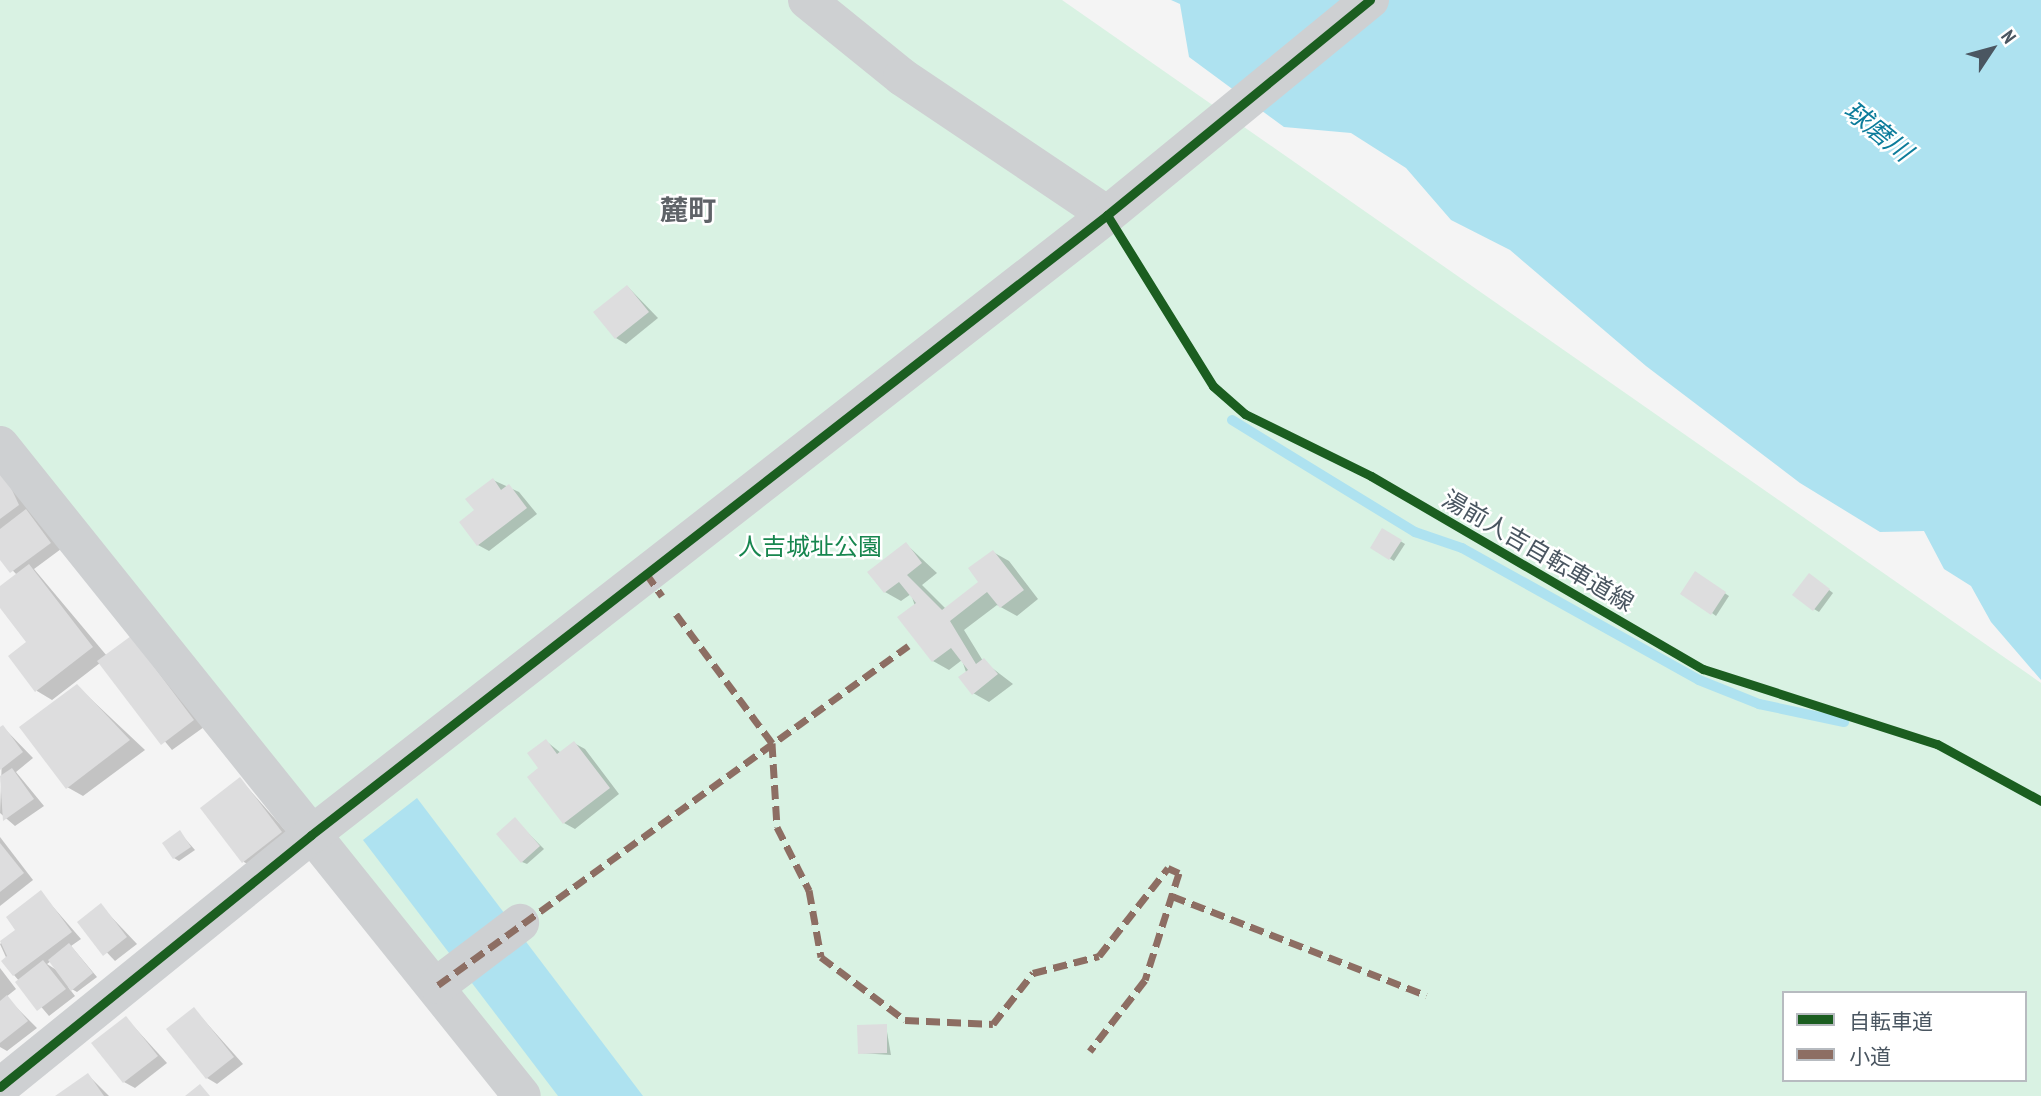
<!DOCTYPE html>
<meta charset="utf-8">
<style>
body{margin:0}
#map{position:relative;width:2041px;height:1096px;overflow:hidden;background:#f4f4f4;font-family:"PT Sans Narrow","Noto Sans JP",sans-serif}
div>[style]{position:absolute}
.green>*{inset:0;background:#d9f2e3}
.water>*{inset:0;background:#aee2f0}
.shadow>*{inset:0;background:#0003}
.stream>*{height:10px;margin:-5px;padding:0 5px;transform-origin:5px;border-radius:5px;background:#aee2f0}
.building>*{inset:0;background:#ddddde}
.minor>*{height:38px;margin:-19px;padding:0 19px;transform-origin:19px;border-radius:19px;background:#ced0d2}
.quiet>*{height:7px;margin-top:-3.5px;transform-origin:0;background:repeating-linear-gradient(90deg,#8d6e63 0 14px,transparent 0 21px)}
.cycleway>*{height:9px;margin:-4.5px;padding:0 4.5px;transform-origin:4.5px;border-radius:4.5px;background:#1b5e20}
span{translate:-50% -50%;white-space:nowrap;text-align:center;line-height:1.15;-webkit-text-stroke:5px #fff;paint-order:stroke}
.park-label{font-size:24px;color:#17864f}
.street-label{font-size:24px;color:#4a5661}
.water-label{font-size:26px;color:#0c7c9b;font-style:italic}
.quarter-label{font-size:28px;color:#5f6368;font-weight:700}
.legend{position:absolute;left:1782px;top:991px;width:245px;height:91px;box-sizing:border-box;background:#fff;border:2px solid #b7bbc0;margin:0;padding:9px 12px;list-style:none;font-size:21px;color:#4a5661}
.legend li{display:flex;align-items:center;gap:14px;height:35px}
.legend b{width:35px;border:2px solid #b7bbc0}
.north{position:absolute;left:1957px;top:14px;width:70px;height:70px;-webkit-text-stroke:5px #fff;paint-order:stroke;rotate:54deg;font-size:19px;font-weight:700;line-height:28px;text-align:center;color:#4a5661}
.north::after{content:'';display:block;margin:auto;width:24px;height:32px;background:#4a5661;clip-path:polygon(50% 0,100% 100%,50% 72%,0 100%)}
</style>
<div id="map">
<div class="green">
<div style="clip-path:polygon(evenodd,0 0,1062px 0,2041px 683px,2041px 1096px,523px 1096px,0 432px,0 0,1784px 993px,2025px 993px,2025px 1080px,1784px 1080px,1784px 993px)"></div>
</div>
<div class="water">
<div style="clip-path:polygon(1171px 0,2041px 0,2041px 680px,1991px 622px,1971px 586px,1944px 569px,1924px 531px,1880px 532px,1800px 483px,1646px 366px,1510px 250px,1451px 220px,1406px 168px,1351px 133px,1284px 127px,1189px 57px,1180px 4px)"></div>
<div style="clip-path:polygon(417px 798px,643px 1096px,558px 1096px,363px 840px)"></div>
</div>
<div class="shadow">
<div style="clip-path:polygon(628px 287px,658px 318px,626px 344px,616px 338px)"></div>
<div style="clip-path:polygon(0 453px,61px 549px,34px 569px,107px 656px,131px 638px,204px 727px,172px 750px,100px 663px,52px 700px,37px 691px,29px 643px,0 605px,0 588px,17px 575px,0 557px)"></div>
<div style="clip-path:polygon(493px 480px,519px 492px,537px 514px,489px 551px,478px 545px,476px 510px)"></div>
<div style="clip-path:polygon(1383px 530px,1405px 544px,1394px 561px,1372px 547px)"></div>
<div style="clip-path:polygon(906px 544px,937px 573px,922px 585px,946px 609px,981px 582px,993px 552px,1009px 561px,1038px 599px,1017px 616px,997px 605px,964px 630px,983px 661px,1013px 684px,989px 702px,973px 693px,962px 660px,949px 670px,933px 661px,911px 594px,901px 601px,885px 592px)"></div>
<div style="clip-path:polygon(1696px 574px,1729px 596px,1716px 616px,1712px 613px)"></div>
<div style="clip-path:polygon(1814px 578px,1833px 593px,1819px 612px,1814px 609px)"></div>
<div style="clip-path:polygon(77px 686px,145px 750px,83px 796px,67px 787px)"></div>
<div style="clip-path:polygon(3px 727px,33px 758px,16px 772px,44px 806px,15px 826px,0 813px)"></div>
<div style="clip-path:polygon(546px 741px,561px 753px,574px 743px,585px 749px,619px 794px,575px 829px,564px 823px,541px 769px)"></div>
<div style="clip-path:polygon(240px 779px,292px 838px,254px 868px,244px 862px)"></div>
<div style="clip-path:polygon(515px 820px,544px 849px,527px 864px,522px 862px)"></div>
<div style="clip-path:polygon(180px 833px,195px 850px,179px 861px,174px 858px)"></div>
<div style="clip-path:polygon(0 837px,33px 880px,0 906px)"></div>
<div style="clip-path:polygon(evenodd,41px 893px,81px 939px,71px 946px,97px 977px,77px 992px,68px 987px,75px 996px,49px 1016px,14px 975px,0 944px,18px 930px,41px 893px,51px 961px,58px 971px,47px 964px,51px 961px)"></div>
<div style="clip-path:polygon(101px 906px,137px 944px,115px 961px,79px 923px)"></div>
<div style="clip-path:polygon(0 968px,16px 989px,6px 997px,37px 1028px,7px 1051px,0 1047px)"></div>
<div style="clip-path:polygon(194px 1009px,243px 1064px,217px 1084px,207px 1078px)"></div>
<div style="clip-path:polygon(126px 1018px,167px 1063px,135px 1088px,124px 1082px)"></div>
<div style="clip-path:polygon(886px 1026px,891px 1055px,859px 1053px)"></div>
<div style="clip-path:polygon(88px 1075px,109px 1096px,58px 1096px)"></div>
</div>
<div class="stream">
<div style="left:1232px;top:420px;width:215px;rotate:31.5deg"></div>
<div style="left:1415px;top:532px;width:50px;rotate:18.8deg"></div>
<div style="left:1462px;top:548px;width:271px;rotate:29.1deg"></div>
<div style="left:1699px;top:680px;width:65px;rotate:21.8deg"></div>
<div style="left:1759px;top:704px;width:87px;rotate:12deg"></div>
</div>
<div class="building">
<div style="clip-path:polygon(627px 285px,649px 312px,615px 339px,593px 312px)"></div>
<div style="clip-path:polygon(0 464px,19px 505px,0 519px)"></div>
<div style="clip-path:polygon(493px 478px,501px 490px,509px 484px,527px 508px,477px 546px,459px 522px,474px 510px,465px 499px)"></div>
<div style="clip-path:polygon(26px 509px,51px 543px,10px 573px,0 560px,0 529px)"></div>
<div style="clip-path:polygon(1382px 528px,1402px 540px,1389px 560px,1370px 548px)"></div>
<div style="clip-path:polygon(906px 542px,922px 563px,907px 575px,942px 610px,978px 582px,968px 568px,993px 550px,1024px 590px,1000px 608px,987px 592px,950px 621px,976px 664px,984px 658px,998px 674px,972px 695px,958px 677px,968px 670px,951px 648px,932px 662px,897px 617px,916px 603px,899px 582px,884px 593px,867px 572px)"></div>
<div style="clip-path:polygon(29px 564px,93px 647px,35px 692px,8px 656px,26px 642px,0 608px,0 586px)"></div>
<div style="clip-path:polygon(1695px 571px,1726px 592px,1711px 615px,1680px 594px)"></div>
<div style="clip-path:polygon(1809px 573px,1830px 589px,1813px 611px,1792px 595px)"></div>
<div style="clip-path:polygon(131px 636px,194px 720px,161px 745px,97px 661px)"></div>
<div style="clip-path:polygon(77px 684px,130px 740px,66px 789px,19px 727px)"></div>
<div style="clip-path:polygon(3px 725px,23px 752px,0 770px,0 727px)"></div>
<div style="clip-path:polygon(546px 739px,557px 754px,574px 741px,610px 788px,563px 824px,527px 777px,538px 768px,527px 753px)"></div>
<div style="clip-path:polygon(12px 768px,34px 799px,3px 821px,0 776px)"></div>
<div style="clip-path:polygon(240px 777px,282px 832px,242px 863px,200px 808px)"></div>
<div style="clip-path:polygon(515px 817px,540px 846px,521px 863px,496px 834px)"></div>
<div style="clip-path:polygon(180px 830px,191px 847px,173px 859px,162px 843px)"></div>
<div style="clip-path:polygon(0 843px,24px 873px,0 892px)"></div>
<div style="clip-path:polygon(41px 890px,72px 932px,13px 976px,1px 961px,7px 956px,0 941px,15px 930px,6px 917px)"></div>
<div style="clip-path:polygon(101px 903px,127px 937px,103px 956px,77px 922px)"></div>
<div style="clip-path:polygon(69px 943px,93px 973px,71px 991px,48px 960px)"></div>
<div style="clip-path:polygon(43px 960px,66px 989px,37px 1011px,15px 982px)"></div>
<div style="clip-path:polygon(7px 995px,28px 1021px,0 1043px,0 1001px)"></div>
<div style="clip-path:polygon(194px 1007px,234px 1057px,206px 1079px,166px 1029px)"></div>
<div style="clip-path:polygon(126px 1016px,158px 1056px,123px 1083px,91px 1043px)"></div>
<div style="clip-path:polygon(887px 1024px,887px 1053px,858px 1054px,857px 1025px)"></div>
<div style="clip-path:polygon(88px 1073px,104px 1096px,55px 1096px)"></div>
<div style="clip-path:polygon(200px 1084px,210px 1096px,185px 1096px)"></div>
</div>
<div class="minor">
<div style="left:807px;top:0;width:122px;rotate:39deg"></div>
<div style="left:902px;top:77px;width:247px;rotate:33.9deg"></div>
<div style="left:0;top:445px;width:834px;rotate:51.28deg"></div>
<div style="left:438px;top:985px;width:103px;rotate:-37.1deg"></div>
<div style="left:0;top:1087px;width:400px;rotate:-39deg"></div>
<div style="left:311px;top:835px;width:1009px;rotate:-37.91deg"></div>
<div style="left:1107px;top:215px;width:340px;rotate:-39.3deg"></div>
</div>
<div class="quiet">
<div style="left:646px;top:573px;width:28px;rotate:55deg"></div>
<div style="left:676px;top:614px;width:161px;rotate:53.3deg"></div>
<div style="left:772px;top:743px;width:84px;rotate:86.6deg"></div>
<div style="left:777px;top:827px;width:71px;rotate:63.1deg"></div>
<div style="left:809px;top:890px;width:68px;rotate:79.8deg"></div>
<div style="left:821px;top:957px;width:105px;rotate:36.9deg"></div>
<div style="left:905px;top:1020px;width:88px;rotate:2.6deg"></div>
<div style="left:993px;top:1024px;width:65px;rotate:-51.9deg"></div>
<div style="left:1033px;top:973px;width:68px;rotate:-14.4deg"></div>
<div style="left:1099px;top:956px;width:112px;rotate:-51.9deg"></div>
<div style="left:1168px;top:868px;width:12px;rotate:24deg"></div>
<div style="left:1179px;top:873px;width:112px;rotate:107.6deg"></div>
<div style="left:1145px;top:980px;width:90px;rotate:127.8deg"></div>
<div style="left:1172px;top:896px;width:273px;rotate:21.3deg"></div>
<div style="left:438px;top:985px;width:580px;rotate:-35.8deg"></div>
</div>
<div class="cycleway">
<div style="left:1107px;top:215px;width:201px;rotate:58.2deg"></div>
<div style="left:1213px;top:386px;width:43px;rotate:41.2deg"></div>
<div style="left:1245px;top:414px;width:140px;rotate:26.2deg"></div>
<div style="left:1371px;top:476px;width:384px;rotate:30.2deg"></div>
<div style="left:1703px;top:669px;width:246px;rotate:17.8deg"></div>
<div style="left:1937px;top:744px;width:119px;rotate:28.7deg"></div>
<div style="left:0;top:1087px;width:400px;rotate:-39deg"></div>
<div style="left:311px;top:835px;width:1009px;rotate:-37.91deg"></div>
<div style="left:1107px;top:215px;width:340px;rotate:-39.3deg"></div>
</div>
<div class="park-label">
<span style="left:810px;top:547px">人吉城址公園</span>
</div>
<div class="street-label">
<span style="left:1538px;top:551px;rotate:30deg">湯前人吉自転車道線</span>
</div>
<div class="water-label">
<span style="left:1878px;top:131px;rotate:39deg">球磨川</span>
</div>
<div class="quarter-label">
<span style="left:688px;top:210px">麓町</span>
</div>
<ul class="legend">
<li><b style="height:9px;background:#1b5e20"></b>自転車道</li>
<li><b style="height:9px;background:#8d6e63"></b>小道</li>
</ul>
<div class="north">N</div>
</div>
